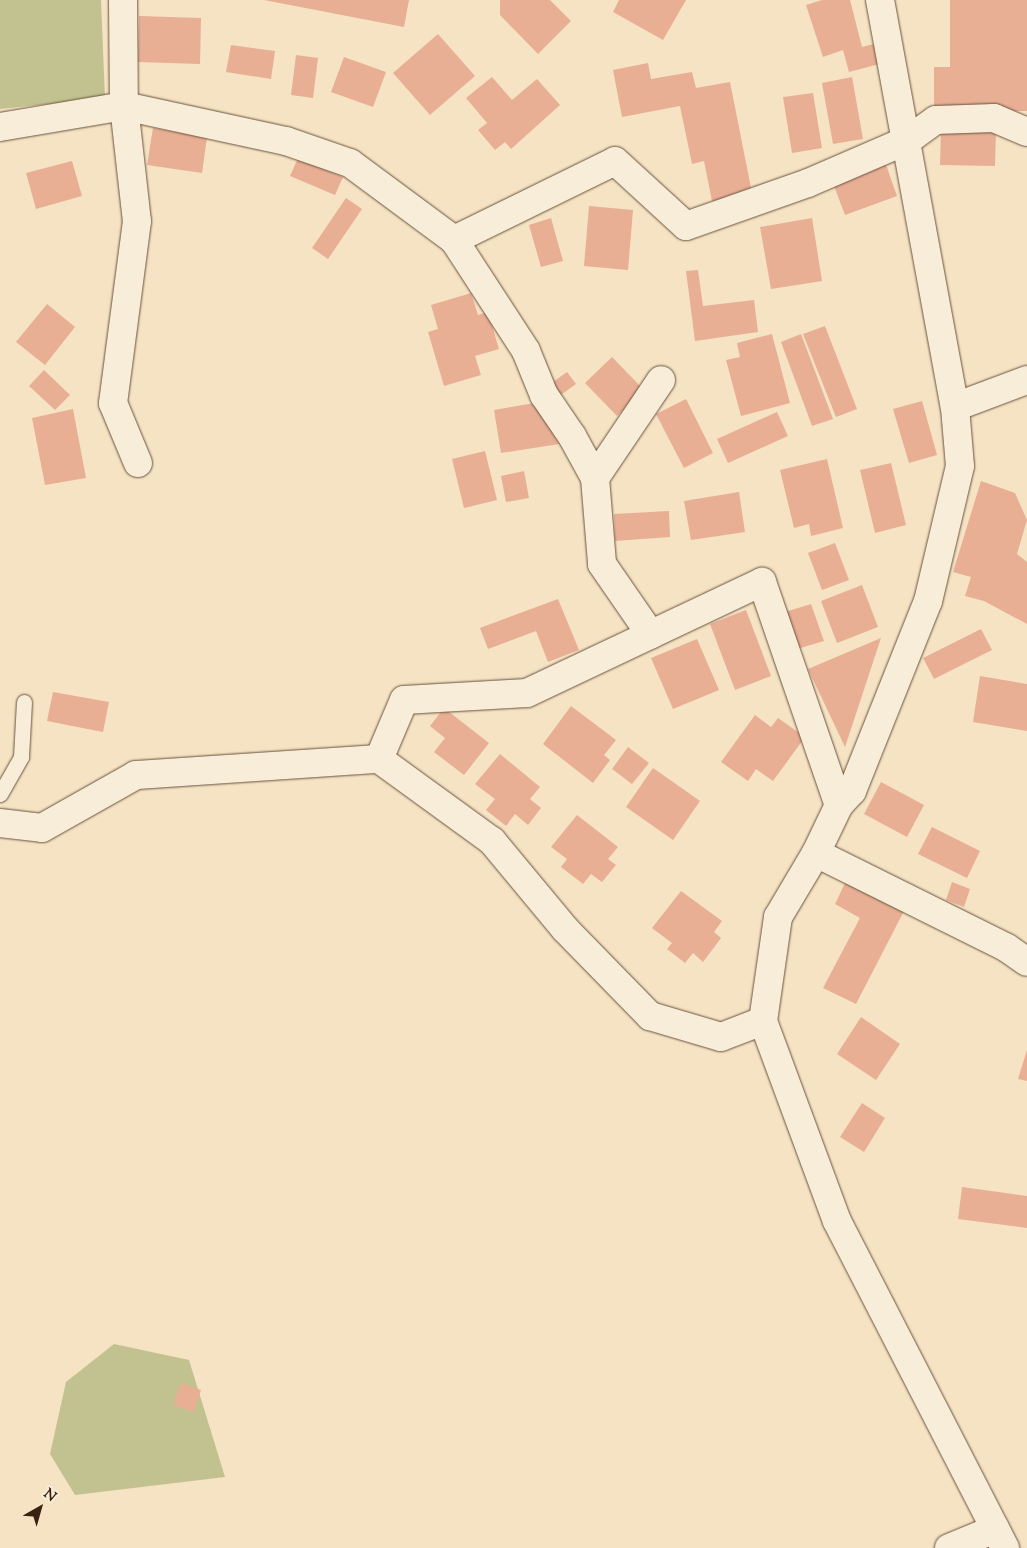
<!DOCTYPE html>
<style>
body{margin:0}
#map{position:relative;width:1027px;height:1548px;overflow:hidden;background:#f5e3c3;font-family:"Sorts Mill Goudy",serif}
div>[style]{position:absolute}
.green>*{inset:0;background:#c1c290}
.building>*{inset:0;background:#e8af94}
.roads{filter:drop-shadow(0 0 1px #6a523e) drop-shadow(0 0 1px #6a523e)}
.lane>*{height:15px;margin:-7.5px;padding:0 7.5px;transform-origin:7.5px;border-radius:7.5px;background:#f8edd8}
.street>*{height:28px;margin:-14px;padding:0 14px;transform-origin:14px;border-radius:14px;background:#f8edd8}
.secondary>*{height:28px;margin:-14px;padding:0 14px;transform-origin:14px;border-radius:14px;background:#f8edd8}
span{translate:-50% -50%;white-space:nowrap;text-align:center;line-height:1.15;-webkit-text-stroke:4px #f8edd8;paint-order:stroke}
.north{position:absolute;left:15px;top:1483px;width:50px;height:50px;-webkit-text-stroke:4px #f8edd8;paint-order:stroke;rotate:38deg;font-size:14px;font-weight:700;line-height:20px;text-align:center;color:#3b2112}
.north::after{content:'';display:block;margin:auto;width:18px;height:22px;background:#3b2112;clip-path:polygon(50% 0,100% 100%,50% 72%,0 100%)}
</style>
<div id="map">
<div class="green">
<div style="clip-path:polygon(0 0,101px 0,105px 98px,0 109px)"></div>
<div style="clip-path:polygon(114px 1344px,189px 1360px,225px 1477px,75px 1495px,50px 1454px,66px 1382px)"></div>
</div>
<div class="building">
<div style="clip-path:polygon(264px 0,409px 0,404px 27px)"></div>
<div style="clip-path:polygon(500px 0,550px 0,571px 21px,538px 54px,500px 15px)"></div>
<div style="clip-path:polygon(619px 0,686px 0,663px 40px,613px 12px)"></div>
<div style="clip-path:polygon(822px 0,850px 0,862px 47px,878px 43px,883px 63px,849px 72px,843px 50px,823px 57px,806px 5px)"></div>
<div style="clip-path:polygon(950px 0,1027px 0,1027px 111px,934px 111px,934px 67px,950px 67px)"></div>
<div style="clip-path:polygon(139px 16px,201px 18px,200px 64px,138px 62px)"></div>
<div style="clip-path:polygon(438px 34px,475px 76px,430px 115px,393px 73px)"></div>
<div style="clip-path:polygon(231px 45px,275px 51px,271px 79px,226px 72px)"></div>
<div style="clip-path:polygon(296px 55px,318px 58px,313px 98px,291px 95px)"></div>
<div style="clip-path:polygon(344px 57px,386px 72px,373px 107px,331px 92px)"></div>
<div style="clip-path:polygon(648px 63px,651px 79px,692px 72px,696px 88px,730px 82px,752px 193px,712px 201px,704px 161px,692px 164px,680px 106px,622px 117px,613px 70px)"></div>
<div style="clip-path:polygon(492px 77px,512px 100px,537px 79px,560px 105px,511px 149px,505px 142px,495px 150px,478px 130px,487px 123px,466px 98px)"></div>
<div style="clip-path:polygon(852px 77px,863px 139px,833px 144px,822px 83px)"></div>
<div style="clip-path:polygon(813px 93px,822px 148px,792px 153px,783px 97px)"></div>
<div style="clip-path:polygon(153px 128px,207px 137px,202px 173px,147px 165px)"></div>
<div style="clip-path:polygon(941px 128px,996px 129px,995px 166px,940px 165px)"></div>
<div style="clip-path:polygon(298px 158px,343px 177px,335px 195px,290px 176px)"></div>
<div style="clip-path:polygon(884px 159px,897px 196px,845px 215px,831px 178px)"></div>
<div style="clip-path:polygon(72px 161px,82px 196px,36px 209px,26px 173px)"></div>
<div style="clip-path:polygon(346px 198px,362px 209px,328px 259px,312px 248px)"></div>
<div style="clip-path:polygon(589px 206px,633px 210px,628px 270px,584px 266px)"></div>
<div style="clip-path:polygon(551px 218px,563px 261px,541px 267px,529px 225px)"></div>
<div style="clip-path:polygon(812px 218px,822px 281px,771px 289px,760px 227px)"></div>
<div style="clip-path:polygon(698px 270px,703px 306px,754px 300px,758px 332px,695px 341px,686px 271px)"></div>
<div style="clip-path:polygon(471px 293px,478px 315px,488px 312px,499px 349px,475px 356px,481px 375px,444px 386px,428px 332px,438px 329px,431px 305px)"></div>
<div style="clip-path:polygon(47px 304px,75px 327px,45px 365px,16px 342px)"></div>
<div style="clip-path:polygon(825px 326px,857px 409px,836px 417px,803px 334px)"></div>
<div style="clip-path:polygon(772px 334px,790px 403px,741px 416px,726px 360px,740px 357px,737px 343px)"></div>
<div style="clip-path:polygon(801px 334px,833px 419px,812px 426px,781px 342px)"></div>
<div style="clip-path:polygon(612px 357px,644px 390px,617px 416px,585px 383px)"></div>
<div style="clip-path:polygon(44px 370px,70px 395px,55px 410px,29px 386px)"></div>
<div style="clip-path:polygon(567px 372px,576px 384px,558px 397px,550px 384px)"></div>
<div style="clip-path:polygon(686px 399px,713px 453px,684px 468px,656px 414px)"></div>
<div style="clip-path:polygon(922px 401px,937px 455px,909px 463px,893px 409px)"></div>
<div style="clip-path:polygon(535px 403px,559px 444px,501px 453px,494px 410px)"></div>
<div style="clip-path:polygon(73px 409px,86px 478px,45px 485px,32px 418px)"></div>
<div style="clip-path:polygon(777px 412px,788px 436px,728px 463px,717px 439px)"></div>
<div style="clip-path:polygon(485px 451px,497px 500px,464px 508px,452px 459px)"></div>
<div style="clip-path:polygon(827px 459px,843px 528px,811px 536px,809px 524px,794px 528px,780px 470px)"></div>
<div style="clip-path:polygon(891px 463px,906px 525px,875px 533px,860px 470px)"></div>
<div style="clip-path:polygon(524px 471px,529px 498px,506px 502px,501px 476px)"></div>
<div style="clip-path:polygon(981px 481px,1015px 493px,1027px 520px,1017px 554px,1027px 562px,1027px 624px,984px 601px,965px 596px,971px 577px,953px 572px)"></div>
<div style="clip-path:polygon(739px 492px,745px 532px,691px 540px,684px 501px)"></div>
<div style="clip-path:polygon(669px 511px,670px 537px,615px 541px,614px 514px)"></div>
<div style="clip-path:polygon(835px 543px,849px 580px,822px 590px,808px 553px)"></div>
<div style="clip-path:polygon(862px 585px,878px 627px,837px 643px,821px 601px)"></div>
<div style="clip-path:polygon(558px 599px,579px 650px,548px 662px,536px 631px,488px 649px,480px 628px)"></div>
<div style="clip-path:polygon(811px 604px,824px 641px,797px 649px,785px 612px)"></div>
<div style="clip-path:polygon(746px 610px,771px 676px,735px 690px,710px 624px)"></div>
<div style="clip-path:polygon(981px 629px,992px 650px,934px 679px,923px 658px)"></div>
<div style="clip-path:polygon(881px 638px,845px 747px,808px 669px)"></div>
<div style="clip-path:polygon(697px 639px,719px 690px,673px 709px,651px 658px)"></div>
<div style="clip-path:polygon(980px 676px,1027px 684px,1027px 731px,973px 722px)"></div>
<div style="clip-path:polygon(53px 692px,109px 702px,103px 732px,47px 721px)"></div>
<div style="clip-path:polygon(571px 706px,616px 740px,604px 755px,610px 760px,593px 783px,543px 744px)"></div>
<div style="clip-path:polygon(444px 708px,489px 743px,464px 775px,434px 752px,445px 738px,430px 726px)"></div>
<div style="clip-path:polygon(755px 715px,771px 727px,778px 718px,805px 737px,773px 781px,756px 769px,748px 781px,721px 762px)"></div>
<div style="clip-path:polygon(628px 747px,649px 763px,632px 784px,612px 769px)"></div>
<div style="clip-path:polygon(500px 754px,540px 787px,530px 799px,541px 808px,528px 825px,515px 814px,506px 826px,486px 810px,495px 799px,475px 784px)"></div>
<div style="clip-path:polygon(653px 768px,700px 801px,673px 840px,626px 807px)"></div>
<div style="clip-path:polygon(881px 782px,924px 805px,907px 837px,864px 814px)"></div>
<div style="clip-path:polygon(577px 815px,618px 847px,608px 859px,616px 865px,602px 882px,591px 874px,583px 884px,561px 867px,567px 859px,551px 847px)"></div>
<div style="clip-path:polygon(932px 827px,980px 851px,967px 878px,918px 854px)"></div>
<div style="clip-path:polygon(846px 881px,904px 911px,856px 1004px,823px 988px,860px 918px,835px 904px)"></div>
<div style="clip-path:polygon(952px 882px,970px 889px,964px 907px,946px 900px)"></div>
<div style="clip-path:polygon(681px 891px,722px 921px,714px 932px,721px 938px,703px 962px,693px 953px,685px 963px,667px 949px,672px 943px,652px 928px)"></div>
<div style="clip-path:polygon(861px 1017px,900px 1044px,876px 1080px,837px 1054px)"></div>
<div style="clip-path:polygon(1027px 1050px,1027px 1081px,1018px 1079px)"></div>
<div style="clip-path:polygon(862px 1103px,885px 1118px,864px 1152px,840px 1137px)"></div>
<div style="clip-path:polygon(962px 1187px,1027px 1196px,1027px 1228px,958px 1219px)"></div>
<div style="clip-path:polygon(181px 1383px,201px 1390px,194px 1412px,173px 1405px)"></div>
</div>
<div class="roads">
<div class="lane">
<div style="left:0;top:794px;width:43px;rotate:-60.4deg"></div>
<div style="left:21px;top:757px;width:55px;rotate:-86.9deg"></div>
</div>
<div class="street">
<div style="left:123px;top:0;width:106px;rotate:89.5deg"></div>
<div style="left:124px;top:106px;width:116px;rotate:83.6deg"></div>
<div style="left:137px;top:221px;width:184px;rotate:97.5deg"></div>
<div style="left:113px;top:403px;width:65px;rotate:67.4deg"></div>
<div style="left:0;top:127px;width:126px;rotate:-9.6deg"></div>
<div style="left:124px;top:106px;width:166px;rotate:12.2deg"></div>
<div style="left:286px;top:141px;width:68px;rotate:19deg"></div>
<div style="left:350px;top:163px;width:129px;rotate:36.5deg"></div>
<div style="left:454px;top:240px;width:179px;rotate:-26.1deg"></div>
<div style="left:615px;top:161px;width:96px;rotate:42.5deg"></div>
<div style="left:686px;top:226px;width:129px;rotate:-19.4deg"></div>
<div style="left:808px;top:183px;width:109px;rotate:-23.3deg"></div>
<div style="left:908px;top:140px;width:34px;rotate:-36deg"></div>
<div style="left:936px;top:120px;width:58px;rotate:-2deg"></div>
<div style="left:994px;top:118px;width:36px;rotate:23deg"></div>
<div style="left:454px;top:240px;width:132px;rotate:57deg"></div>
<div style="left:526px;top:351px;width:48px;rotate:67.8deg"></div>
<div style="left:544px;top:395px;width:50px;rotate:55.7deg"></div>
<div style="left:572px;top:436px;width:48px;rotate:61.3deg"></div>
<div style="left:595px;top:478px;width:86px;rotate:85.3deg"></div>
<div style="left:602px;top:564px;width:86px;rotate:55.4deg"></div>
<div style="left:955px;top:407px;width:77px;rotate:-20.6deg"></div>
<div style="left:595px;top:478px;width:118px;rotate:-56deg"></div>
<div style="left:379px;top:759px;width:64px;rotate:-67deg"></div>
<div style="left:404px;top:700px;width:123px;rotate:-3.3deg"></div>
<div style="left:527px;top:693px;width:260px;rotate:-25.3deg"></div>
<div style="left:762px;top:582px;width:236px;rotate:71deg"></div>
<div style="left:0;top:823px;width:42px;rotate:6.8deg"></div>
<div style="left:42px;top:828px;width:108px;rotate:-29.4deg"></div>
<div style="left:136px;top:775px;width:244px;rotate:-3.8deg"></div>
<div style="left:379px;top:759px;width:140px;rotate:36deg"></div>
<div style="left:492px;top:841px;width:114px;rotate:50.3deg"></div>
<div style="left:565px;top:929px;width:122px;rotate:45.7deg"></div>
<div style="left:650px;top:1016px;width:74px;rotate:16.5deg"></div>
<div style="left:721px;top:1037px;width:45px;rotate:-20.9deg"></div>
<div style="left:816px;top:853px;width:213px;rotate:26.4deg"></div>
<div style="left:1007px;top:948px;width:24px;rotate:35deg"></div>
<div style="left:949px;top:1548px;width:50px;rotate:-22.4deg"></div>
</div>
<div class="secondary">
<div style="left:880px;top:0;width:414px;rotate:79.6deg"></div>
<div style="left:955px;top:407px;width:59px;rotate:85.2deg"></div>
<div style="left:960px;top:466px;width:139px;rotate:103.3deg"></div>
<div style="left:928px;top:601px;width:205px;rotate:111.8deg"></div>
<div style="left:852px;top:791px;width:19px;rotate:133deg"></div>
<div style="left:839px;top:805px;width:53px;rotate:115.6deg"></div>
<div style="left:816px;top:853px;width:74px;rotate:120.7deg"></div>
<div style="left:778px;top:917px;width:105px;rotate:98.2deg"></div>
<div style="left:763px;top:1021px;width:213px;rotate:69.7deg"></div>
<div style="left:837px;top:1221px;width:368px;rotate:62.8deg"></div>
</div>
</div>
<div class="north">N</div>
</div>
